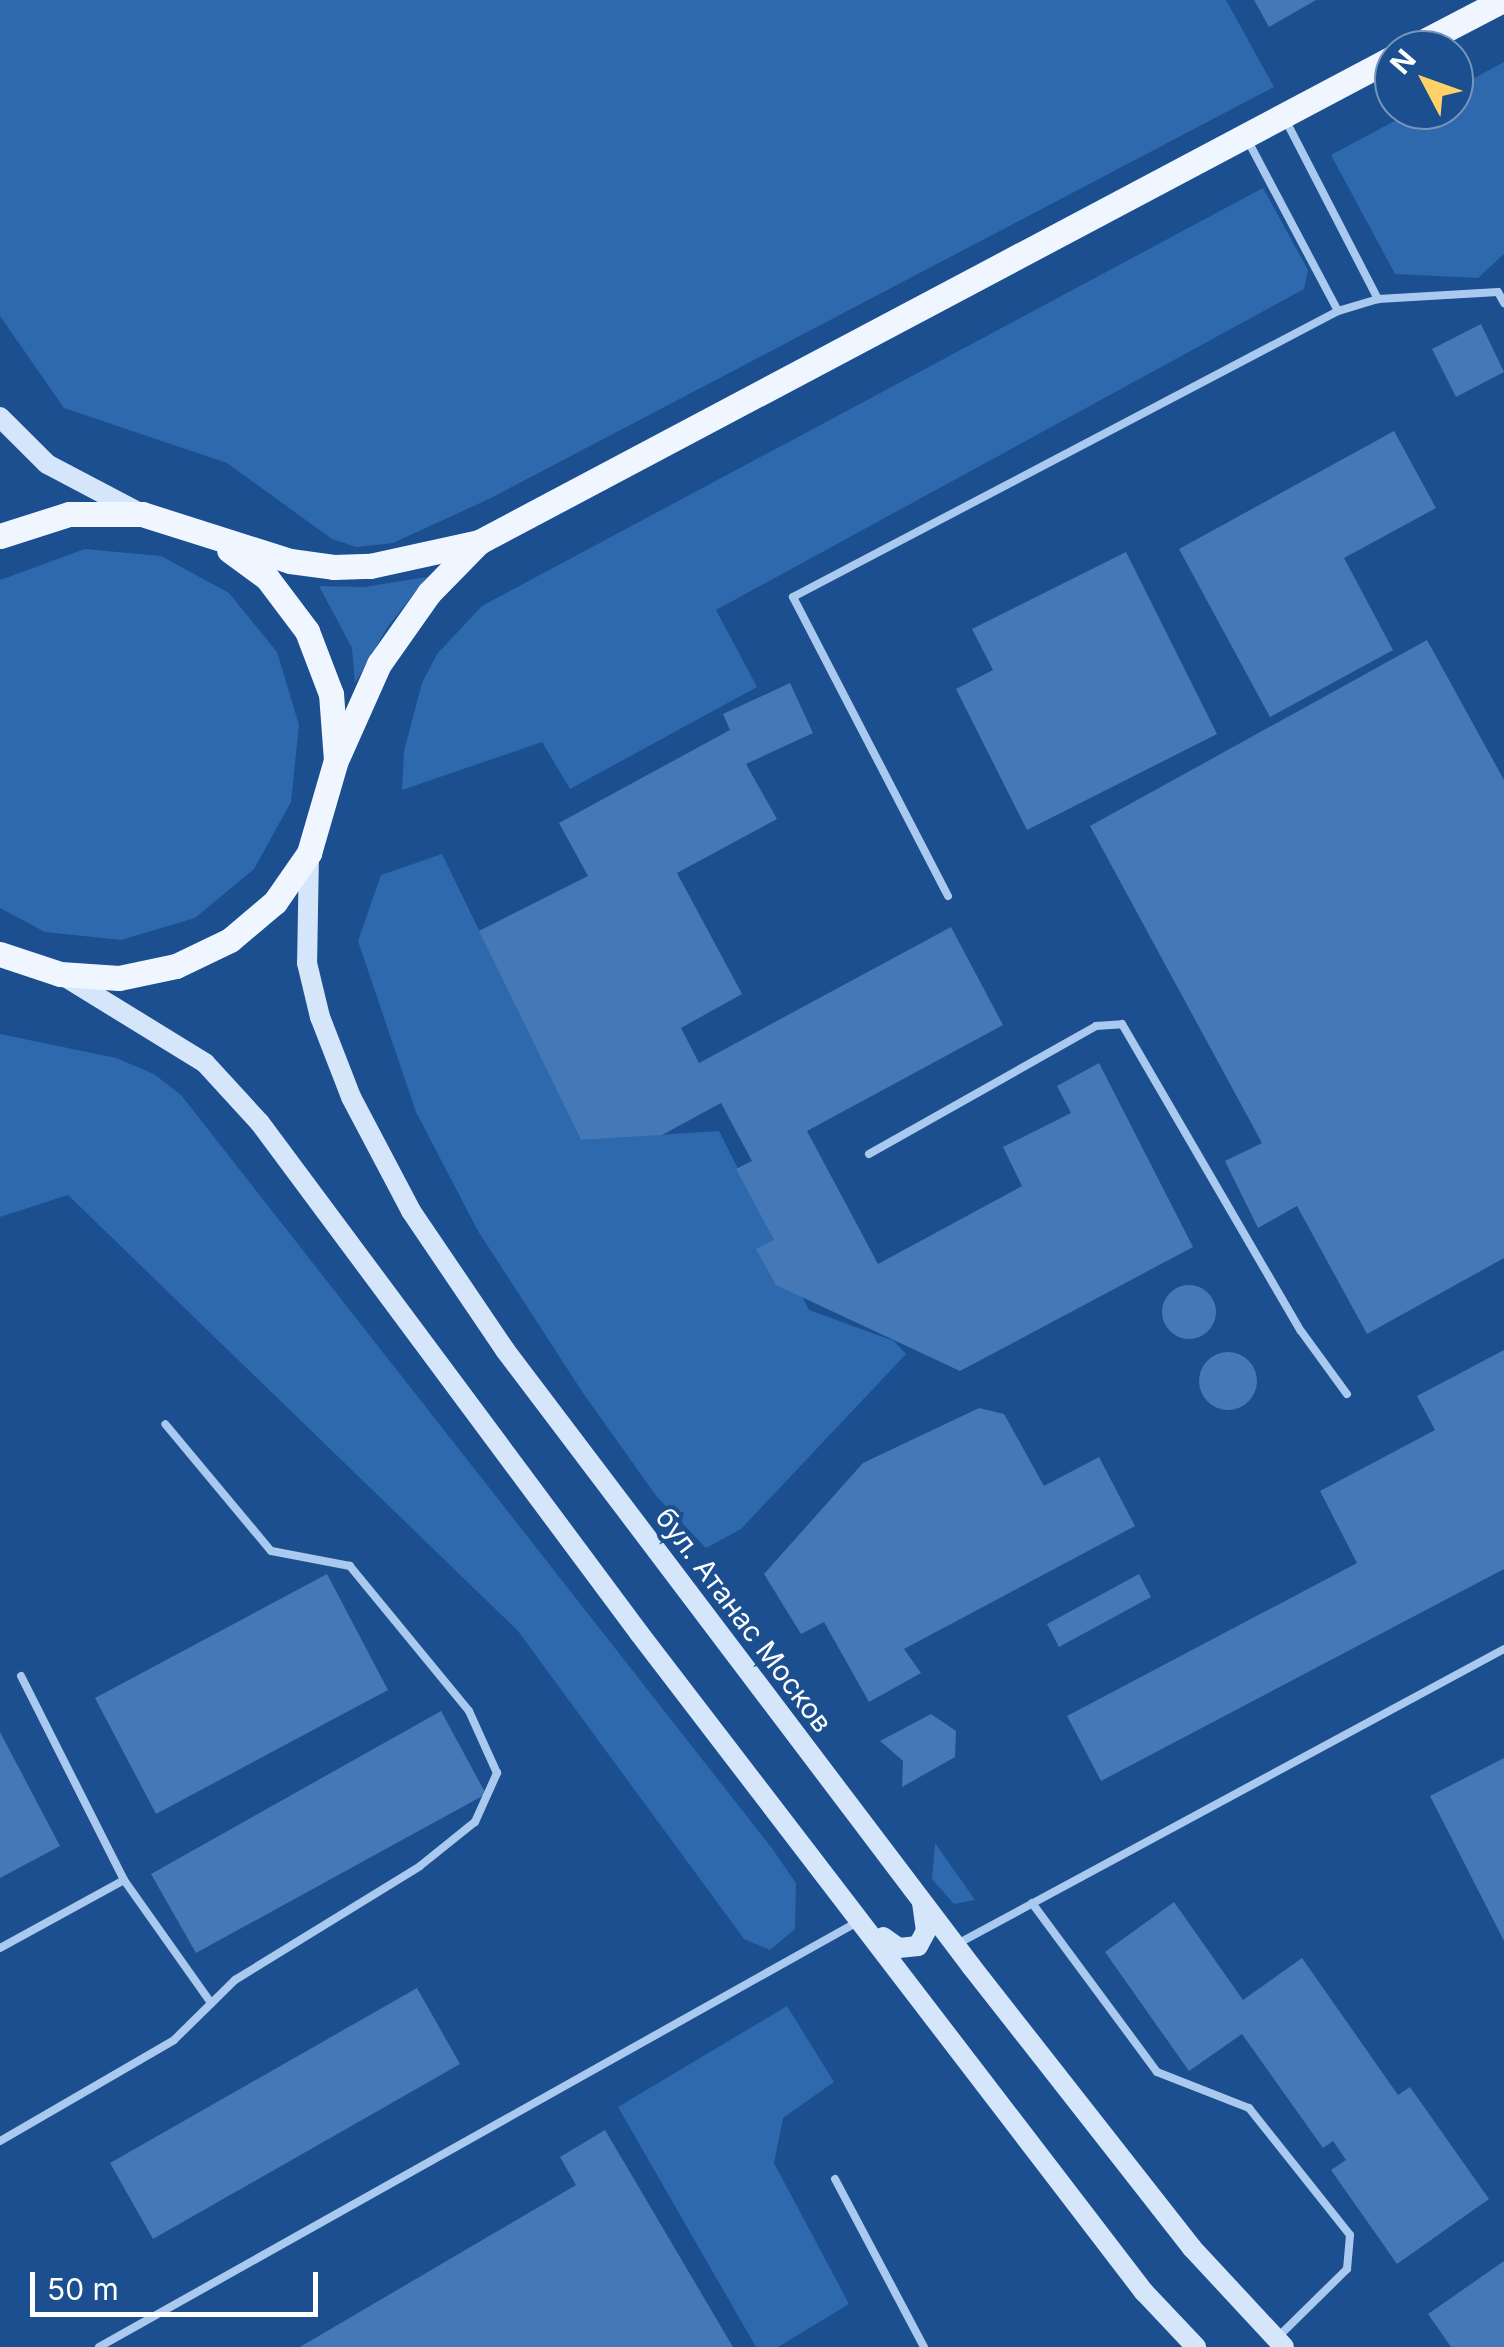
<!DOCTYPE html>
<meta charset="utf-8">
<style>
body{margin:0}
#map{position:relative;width:1504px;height:2347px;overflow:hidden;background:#1b4f8f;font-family:Inter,sans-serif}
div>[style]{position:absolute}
.green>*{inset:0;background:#2e69ad}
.building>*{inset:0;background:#4478b7}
.round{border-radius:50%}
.lane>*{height:8px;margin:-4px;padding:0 4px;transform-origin:4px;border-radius:4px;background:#a9c9ee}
.secondary>*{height:20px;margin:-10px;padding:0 10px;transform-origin:10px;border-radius:10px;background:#d6e6fa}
.primary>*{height:25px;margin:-12.5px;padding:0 12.5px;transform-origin:12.5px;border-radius:12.5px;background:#f0f6ff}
span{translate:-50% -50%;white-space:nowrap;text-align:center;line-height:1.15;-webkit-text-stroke:8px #1b4f8f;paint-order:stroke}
.street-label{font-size:28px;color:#fff}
.north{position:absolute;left:1374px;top:30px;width:100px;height:100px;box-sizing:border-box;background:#1b4f8f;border:2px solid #7695bc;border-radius:50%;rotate:311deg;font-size:28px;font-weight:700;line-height:40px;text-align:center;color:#fff}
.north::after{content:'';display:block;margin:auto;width:35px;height:45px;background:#ffd166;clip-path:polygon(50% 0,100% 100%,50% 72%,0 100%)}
.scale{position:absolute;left:30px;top:2272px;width:288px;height:45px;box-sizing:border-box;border:5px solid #fff;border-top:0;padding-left:12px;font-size:30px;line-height:35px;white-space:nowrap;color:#fff;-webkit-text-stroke:8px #1b4f8f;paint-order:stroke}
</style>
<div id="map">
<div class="green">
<div style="clip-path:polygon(0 0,1226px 0,1274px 87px,491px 498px,393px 543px,356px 547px,332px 539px,227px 463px,64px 408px,0 316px)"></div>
<div style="clip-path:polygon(1504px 62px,1504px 254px,1478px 278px,1395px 274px,1331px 155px,1415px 110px,1454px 110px,1454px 89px)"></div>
<div style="clip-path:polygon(1263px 188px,1308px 270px,1304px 289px,716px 610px,757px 687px,570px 789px,542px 742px,402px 790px,404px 751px,422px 683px,437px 654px,482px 606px)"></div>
<div style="clip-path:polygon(85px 549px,161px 556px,229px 593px,277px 652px,299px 725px,291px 802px,254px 869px,195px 918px,121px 940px,45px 932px,0 908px,0 580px)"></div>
<div style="clip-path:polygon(427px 577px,387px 628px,355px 683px,352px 648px,319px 586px,364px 587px)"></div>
<div style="clip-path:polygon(442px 854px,581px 1140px,719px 1131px,809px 1310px,894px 1341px,906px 1354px,741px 1529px,706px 1548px,657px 1497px,583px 1393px,478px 1231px,416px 1112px,358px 941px,381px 875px)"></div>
<div style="clip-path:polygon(0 1034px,116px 1058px,154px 1074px,181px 1095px,771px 1847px,796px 1883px,795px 1929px,770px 1950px,744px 1939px,518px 1631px,68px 1195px,0 1217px)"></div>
<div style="clip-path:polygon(935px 1843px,975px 1900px,954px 1904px,932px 1879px)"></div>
<div style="clip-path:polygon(787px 2006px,834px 2082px,783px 2118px,774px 2163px,849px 2304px,778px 2347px,756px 2347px,618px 2107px)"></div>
</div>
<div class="building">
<div style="clip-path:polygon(1254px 0,1316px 0,1269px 27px)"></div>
<div style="clip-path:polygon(1481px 324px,1504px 372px,1456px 397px,1432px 349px)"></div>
<div style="clip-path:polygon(1394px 431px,1436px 508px,1344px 558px,1393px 650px,1270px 717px,1179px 549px)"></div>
<div style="clip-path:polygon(1126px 552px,1217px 734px,1027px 830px,956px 689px,993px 670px,972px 629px)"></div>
<div style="clip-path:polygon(1427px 640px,1504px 780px,1504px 1258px,1367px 1334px,1297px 1206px,1258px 1228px,1225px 1161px,1262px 1143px,1090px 826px)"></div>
<div style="clip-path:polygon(790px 683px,813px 733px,746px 764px,777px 819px,677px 873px,742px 994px,681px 1028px,699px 1063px,951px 927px,1003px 1025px,807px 1131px,878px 1264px,1022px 1186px,1003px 1147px,1071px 1113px,1057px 1086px,1099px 1063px,1193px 1247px,960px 1371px,776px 1285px,756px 1249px,774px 1240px,736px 1169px,752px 1161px,721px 1103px,662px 1135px,581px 1140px,479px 931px,588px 876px,559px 823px,730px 730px,723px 714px)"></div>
<div class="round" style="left:1162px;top:1285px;width:54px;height:54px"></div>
<div style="clip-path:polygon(1504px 1350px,1504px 1569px,1101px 1781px,1067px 1716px,1357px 1563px,1320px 1491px,1435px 1430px,1417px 1396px)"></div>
<div class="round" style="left:1199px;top:1352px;width:58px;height:58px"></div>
<div style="clip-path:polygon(979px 1408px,1004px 1414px,1044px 1486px,1099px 1457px,1135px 1526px,904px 1649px,921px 1673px,869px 1702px,824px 1622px,801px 1634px,764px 1574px,863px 1463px)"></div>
<div style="clip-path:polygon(327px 1574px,388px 1690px,156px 1814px,95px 1698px)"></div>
<div style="clip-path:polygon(1139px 1574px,1151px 1597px,1059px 1647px,1047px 1624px)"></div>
<div style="clip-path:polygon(441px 1711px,486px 1794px,196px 1953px,151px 1874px)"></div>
<div style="clip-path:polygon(931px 1714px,956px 1731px,955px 1757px,902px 1787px,903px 1761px,880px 1741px)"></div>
<div style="clip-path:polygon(0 1732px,60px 1846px,0 1878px)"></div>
<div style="clip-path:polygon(1504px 1758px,1504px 1941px,1430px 1796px)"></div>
<div style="clip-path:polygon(1174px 1902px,1243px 2000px,1302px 1958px,1398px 2095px,1410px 2087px,1489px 2199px,1397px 2264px,1331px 2170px,1346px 2160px,1333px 2141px,1323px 2148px,1242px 2034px,1189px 2071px,1105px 1952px)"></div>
<div style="clip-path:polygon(417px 1988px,460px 2064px,153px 2239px,110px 2163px)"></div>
<div style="clip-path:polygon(605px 2130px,733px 2347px,300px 2347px,576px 2185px,560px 2157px)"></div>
<div style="clip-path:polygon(1504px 2261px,1504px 2347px,1451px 2347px,1428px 2314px)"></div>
</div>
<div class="lane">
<div style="left:1285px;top:119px;width:203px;rotate:62.7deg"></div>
<div style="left:1378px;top:299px;width:42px;rotate:163.3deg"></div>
<div style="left:1378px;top:299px;width:120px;rotate:-3.3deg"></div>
<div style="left:1498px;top:292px;width:13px;rotate:61deg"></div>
<div style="left:948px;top:896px;width:337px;rotate:-117.4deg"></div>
<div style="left:793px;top:597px;width:615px;rotate:-27.69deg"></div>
<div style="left:1338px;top:311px;width:195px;rotate:-117.9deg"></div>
<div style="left:869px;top:1154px;width:261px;rotate:-29.4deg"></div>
<div style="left:1096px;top:1026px;width:26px;rotate:-4deg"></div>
<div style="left:1122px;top:1024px;width:355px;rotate:59.8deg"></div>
<div style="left:1301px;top:1331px;width:78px;rotate:53.9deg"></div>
<div style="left:21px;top:1676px;width:229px;rotate:63.2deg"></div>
<div style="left:124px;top:1880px;width:151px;rotate:54.7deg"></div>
<div style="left:1032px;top:1903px;width:210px;rotate:53.5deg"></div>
<div style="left:1157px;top:2072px;width:99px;rotate:21.4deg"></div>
<div style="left:1249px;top:2108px;width:162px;rotate:51.5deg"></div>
<div style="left:1350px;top:2235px;width:34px;rotate:95deg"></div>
<div style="left:1347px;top:2269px;width:95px;rotate:135.4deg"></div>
<div style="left:959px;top:1943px;width:619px;rotate:-28.34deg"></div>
<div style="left:0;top:1948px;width:141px;rotate:-28.7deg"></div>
<div style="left:0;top:2141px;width:201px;rotate:-30.1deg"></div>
<div style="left:174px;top:2040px;width:86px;rotate:-44.5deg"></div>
<div style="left:235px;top:1980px;width:217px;rotate:-31.6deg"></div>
<div style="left:420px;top:1866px;width:70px;rotate:-38.7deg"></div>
<div style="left:475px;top:1822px;width:54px;rotate:-65.8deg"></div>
<div style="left:497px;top:1773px;width:68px;rotate:-114.3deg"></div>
<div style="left:469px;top:1711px;width:188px;rotate:-129.4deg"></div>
<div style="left:350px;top:1566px;width:80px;rotate:-169.2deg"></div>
<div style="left:271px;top:1551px;width:165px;rotate:-129.8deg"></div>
<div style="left:835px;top:2179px;width:190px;rotate:62.1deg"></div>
<div style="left:99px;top:2347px;width:871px;rotate:-29.27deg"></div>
</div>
<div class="secondary">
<div style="left:0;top:417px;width:66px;rotate:45deg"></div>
<div style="left:47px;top:464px;width:101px;rotate:27.8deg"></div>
<div style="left:309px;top:853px;width:110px;rotate:91deg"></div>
<div style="left:307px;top:963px;width:56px;rotate:76.5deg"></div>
<div style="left:320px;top:1017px;width:86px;rotate:68.8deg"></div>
<div style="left:351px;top:1097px;width:129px;rotate:62.2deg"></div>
<div style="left:411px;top:1211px;width:168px;rotate:55.9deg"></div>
<div style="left:505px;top:1350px;width:772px;rotate:52.89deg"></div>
<div style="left:971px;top:1966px;width:358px;rotate:51.9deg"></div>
<div style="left:1192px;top:2248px;width:135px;rotate:47.1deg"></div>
<div style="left:62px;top:975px;width:168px;rotate:31.6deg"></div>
<div style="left:205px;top:1063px;width:81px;rotate:47.5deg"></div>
<div style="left:260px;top:1123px;width:635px;rotate:53.38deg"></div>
<div style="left:639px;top:1633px;width:830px;rotate:52.54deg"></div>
<div style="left:1144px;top:2292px;width:76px;rotate:46.6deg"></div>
<div style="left:883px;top:1937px;width:19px;rotate:35deg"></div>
<div style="left:899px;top:1948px;width:19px;rotate:-6deg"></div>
<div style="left:918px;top:1946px;width:17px;rotate:-62deg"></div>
<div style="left:926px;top:1931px;width:29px;rotate:-98deg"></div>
</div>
<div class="primary">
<div style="left:1407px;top:50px;width:108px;rotate:-27.5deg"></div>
<div style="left:0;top:536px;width:72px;rotate:-17.7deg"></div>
<div style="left:69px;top:514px;width:73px"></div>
<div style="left:142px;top:514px;width:155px;rotate:17.6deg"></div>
<div style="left:290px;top:561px;width:44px;rotate:7.8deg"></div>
<div style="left:334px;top:567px;width:36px;rotate:-2deg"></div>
<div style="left:370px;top:566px;width:112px;rotate:-12.4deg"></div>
<div style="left:479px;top:542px;width:1036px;rotate:-27.93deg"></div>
<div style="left:338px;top:756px;width:101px;rotate:-66deg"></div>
<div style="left:379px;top:664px;width:87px;rotate:-54.8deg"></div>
<div style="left:429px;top:593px;width:71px;rotate:-45.6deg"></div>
<div style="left:0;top:954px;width:63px;rotate:18.4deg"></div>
<div style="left:60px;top:974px;width:59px;rotate:3.9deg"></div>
<div style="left:119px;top:978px;width:58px;rotate:-11.9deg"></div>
<div style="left:176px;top:966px;width:60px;rotate:-25.7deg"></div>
<div style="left:230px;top:940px;width:59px;rotate:-40.2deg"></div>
<div style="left:275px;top:902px;width:60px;rotate:-55.2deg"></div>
<div style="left:309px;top:853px;width:97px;rotate:-73.8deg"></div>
<div style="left:336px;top:760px;width:66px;rotate:-94.3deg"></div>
<div style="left:331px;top:694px;width:67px;rotate:-110.9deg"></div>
<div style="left:307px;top:631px;width:66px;rotate:-127deg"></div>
<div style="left:267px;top:578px;width:47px;rotate:-143.6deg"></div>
</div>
<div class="street-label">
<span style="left:744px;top:1620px;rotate:53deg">бул. Атанас Москов</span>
</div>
<div class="north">N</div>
<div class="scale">50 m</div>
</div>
